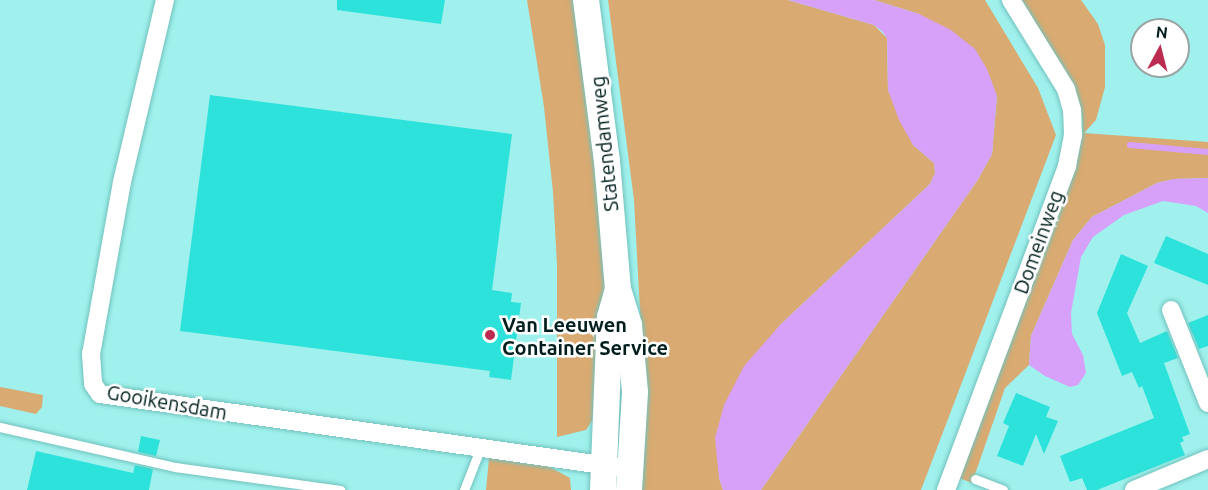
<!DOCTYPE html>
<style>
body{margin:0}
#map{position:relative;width:1208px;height:490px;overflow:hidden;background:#a0f1ed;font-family:Ubuntu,sans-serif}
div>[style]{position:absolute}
.green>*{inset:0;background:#d9aa71}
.water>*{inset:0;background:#d7a1fa}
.stream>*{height:6px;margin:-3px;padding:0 3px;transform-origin:3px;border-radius:3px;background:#d7a1fa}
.building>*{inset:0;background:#2de2db}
.roads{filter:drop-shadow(0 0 2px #71c1bd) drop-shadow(0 0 2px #71c1bd)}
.service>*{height:9px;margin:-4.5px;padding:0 4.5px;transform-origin:4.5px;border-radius:4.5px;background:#fff}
.minor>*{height:18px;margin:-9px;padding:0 9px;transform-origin:9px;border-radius:9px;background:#fff}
.secondary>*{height:26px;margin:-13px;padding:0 13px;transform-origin:13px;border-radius:13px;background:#fff}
.dots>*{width:16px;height:16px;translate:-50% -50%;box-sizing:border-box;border:3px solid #fff;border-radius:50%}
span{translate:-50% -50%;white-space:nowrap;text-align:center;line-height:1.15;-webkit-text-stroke:5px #fff;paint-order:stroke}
.street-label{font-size:20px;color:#001e1d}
.poi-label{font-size:20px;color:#001e1d;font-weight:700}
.left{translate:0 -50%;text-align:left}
.north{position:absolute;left:1130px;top:18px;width:60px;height:60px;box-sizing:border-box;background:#fff;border:2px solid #99a5a5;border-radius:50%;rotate:7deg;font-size:16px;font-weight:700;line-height:24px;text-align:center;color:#001e1d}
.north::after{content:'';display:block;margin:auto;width:21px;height:27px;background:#bc2c51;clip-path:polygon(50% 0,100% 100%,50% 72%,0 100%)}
</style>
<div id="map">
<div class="green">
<div style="clip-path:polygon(527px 0,578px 0,606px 237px,606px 368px,592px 421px,586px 430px,557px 437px,557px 265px,553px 192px,544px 107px)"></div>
<div style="clip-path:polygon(608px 0,788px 0,874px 25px,887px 38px,888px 90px,913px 145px,934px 163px,935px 173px,930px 184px,780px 325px,719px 478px,723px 490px,640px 490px,644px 385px,634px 200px)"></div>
<div style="clip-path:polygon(874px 0,985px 0,1038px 88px,1056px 135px,921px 490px,761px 490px,977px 181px,992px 154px,997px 96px,919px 14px)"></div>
<div style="clip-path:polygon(1017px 0,1081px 0,1098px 24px,1105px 45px,1105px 87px,1096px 120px,1084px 133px,1208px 142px,1208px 178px,1174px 179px,1157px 183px,1092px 217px,1073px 240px,1031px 336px,1029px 365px,1005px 388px,972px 483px,957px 477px,1083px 133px,1082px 115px,1072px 92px)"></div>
<div style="clip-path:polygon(0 387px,43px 395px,42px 407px,36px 414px,0 406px)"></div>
<div style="clip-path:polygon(489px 458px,546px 465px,570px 478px,571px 490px,486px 490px)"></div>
</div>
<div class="water">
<div style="clip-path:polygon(788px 0,874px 0,919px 14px,951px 30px,975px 49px,987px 69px,997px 96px,992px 154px,977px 181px,761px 490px,723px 490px,719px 478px,715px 438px,724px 405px,744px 366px,780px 325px,930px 184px,935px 173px,934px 163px,913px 145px,899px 120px,888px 90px,887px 38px,882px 31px,874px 25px)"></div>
<div style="clip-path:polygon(1208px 178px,1208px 213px,1196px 206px,1163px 201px,1124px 215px,1093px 237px,1081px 257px,1071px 313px,1072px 334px,1083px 355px,1086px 373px,1078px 385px,1070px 387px,1045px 376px,1029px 365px,1031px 336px,1073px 240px,1092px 217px,1157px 183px,1174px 179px)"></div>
</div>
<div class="stream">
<div style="left:1130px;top:145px;width:78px;rotate:5.1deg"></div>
</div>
<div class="building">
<div style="clip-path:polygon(337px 0,445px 0,441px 24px,337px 10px)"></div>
<div style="clip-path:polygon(210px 95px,512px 134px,492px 290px,512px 293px,511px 302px,521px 303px,511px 380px,489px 377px,490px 371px,180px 331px)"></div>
<div style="clip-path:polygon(1166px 236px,1208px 254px,1208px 285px,1154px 263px)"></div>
<div style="clip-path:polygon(1121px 254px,1148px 266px,1127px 313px,1140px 343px,1167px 331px,1178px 358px,1164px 363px,1190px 434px,1182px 437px,1184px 441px,1180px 443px,1185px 455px,1097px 490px,1087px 490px,1082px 478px,1070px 482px,1060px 456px,1154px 418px,1142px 386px,1139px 388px,1132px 372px,1122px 376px,1097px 313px)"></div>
<div style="clip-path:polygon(1208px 315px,1208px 346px,1199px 349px,1188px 323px)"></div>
<div style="clip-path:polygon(1016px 393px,1050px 407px,1046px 417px,1058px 421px,1044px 454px,1036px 434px,1023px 466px,997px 456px,1009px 426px,1003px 423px)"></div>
<div style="clip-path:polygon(141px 436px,160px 440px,156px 456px,138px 452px)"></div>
<div style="clip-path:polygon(36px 451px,133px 473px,135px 465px,153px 469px,149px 490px,27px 490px)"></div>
</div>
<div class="roads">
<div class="service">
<div style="left:0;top:427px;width:180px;rotate:12.9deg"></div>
<div style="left:175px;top:467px;width:167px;rotate:7.9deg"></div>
<div style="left:975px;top:479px;width:30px;rotate:21deg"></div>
<div style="left:464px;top:490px;width:44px;rotate:-68.7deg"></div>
</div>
<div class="minor">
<div style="left:165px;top:0;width:187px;rotate:103.3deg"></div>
<div style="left:122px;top:182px;width:175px;rotate:100.2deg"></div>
<div style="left:91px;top:354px;width:30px;rotate:86deg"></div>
<div style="left:93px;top:384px;width:12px;rotate:55deg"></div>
<div style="left:100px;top:394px;width:521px;rotate:8.05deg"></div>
<div style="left:1171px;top:310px;width:100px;rotate:68.3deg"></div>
<div style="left:946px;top:490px;width:346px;rotate:-69.5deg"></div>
<div style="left:1067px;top:166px;width:31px;rotate:-79deg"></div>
<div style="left:1073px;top:136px;width:26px;rotate:-92deg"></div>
<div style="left:1072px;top:110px;width:22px;rotate:-106deg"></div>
<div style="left:1066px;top:89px;width:105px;rotate:-121.7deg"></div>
<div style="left:1134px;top:490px;width:80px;rotate:-22.7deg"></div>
</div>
<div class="secondary">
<div style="left:586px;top:0;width:162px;rotate:82.6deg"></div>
<div style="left:607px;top:161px;width:128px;rotate:85.1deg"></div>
<div style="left:618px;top:289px;width:38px;rotate:73deg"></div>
<div style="left:629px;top:325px;width:67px;rotate:84.9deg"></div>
<div style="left:635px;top:392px;width:98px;rotate:93.5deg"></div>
<div style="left:603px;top:490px;width:173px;rotate:-87.7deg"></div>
<div style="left:610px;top:317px;width:29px;rotate:-74deg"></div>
</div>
</div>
<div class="dots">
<div style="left:490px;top:335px;background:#bc2c51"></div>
</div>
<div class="street-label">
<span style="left:604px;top:144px;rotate:-96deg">Statendamweg</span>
<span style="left:1038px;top:242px;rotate:-70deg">Domeinweg</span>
<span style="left:167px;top:402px;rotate:10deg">Gooikensdam</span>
</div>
<div class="poi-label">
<span class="left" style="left:502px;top:336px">Van Leeuwen<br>Container Service</span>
</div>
<div class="north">N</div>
</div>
